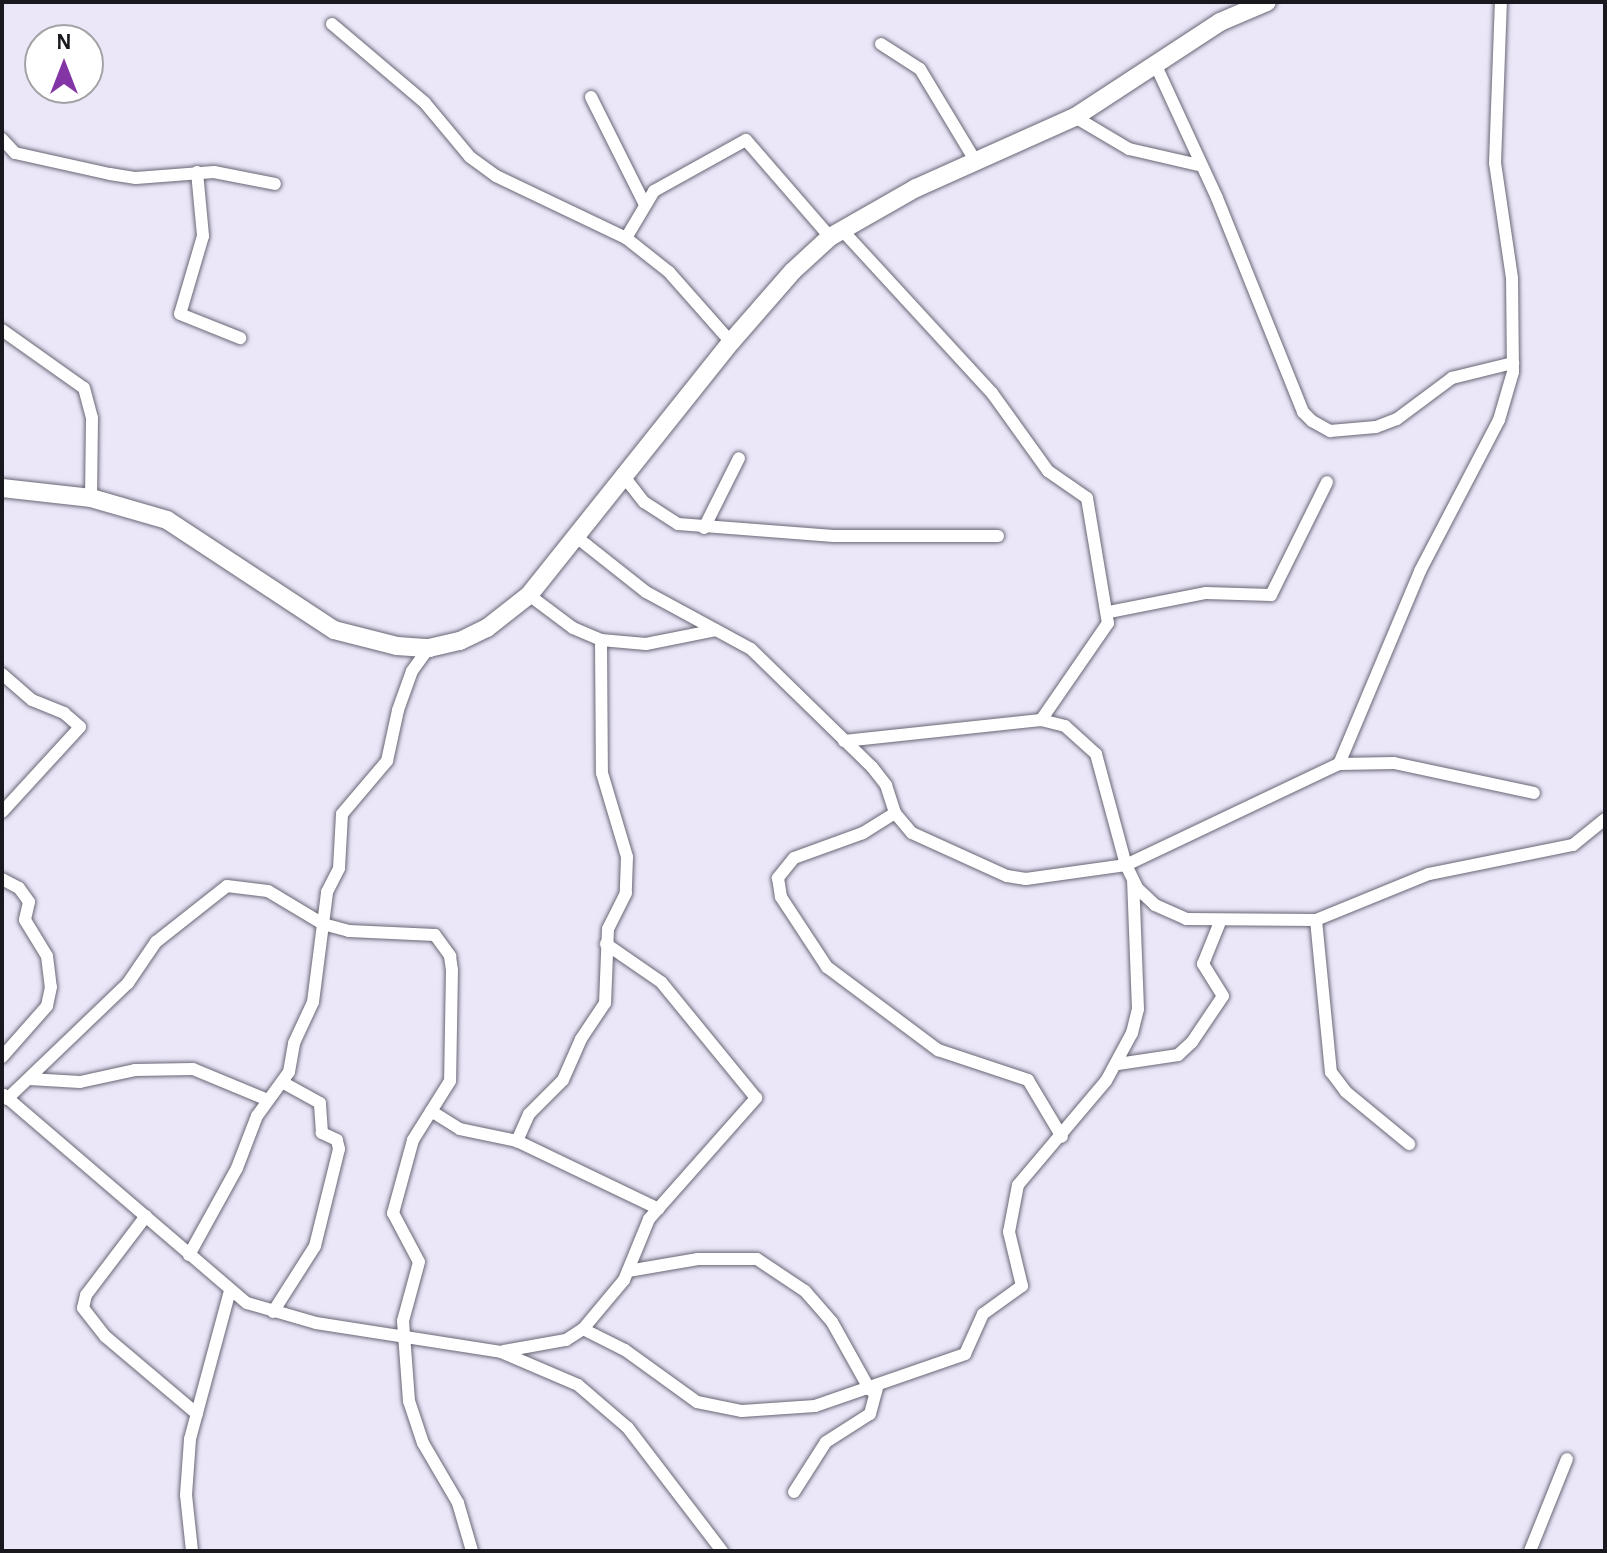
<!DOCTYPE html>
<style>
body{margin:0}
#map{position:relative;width:1607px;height:1553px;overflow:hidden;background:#ebe7f9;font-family:"Alegreya Sans",sans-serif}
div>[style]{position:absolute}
.roads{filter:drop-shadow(0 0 2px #696675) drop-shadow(0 0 2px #696675)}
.street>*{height:12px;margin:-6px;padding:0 6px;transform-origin:6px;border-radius:6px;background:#fff}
.secondary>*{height:18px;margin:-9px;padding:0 9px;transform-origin:9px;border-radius:9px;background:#fff}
span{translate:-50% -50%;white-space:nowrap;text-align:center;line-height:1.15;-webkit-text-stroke:6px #fff;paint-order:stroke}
.frame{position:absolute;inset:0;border:4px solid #19181e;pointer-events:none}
.north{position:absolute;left:24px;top:24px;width:80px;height:80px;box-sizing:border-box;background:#fff;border:2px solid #a3a3a5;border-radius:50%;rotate:0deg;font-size:22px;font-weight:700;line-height:32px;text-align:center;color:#19181e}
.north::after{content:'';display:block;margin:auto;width:28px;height:36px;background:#8335a5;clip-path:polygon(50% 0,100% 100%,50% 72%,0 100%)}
</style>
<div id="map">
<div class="roads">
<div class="street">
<div style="left:332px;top:24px;width:122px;rotate:40.3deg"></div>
<div style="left:425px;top:103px;width:70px;rotate:50.2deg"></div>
<div style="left:470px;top:157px;width:32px;rotate:36deg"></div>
<div style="left:496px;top:176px;width:144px;rotate:25.5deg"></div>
<div style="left:626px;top:238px;width:55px;rotate:38.3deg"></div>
<div style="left:669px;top:272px;width:94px;rotate:48.5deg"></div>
<div style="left:881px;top:44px;width:46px;rotate:32.7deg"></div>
<div style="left:920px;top:69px;width:109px;rotate:58.9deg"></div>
<div style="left:1157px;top:68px;width:143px;rotate:65.2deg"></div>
<div style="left:1217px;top:198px;width:231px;rotate:68.1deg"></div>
<div style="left:1303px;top:412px;width:13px;rotate:45deg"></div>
<div style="left:1312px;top:421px;width:21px;rotate:29deg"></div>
<div style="left:1330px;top:431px;width:46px;rotate:-5deg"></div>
<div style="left:1376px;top:427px;width:22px;rotate:-21deg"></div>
<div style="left:1397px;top:419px;width:69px;rotate:-36.7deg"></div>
<div style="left:1452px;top:378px;width:63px;rotate:-13.8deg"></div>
<div style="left:591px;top:97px;width:119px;rotate:63.4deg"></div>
<div style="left:1075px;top:117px;width:63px;rotate:30.7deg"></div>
<div style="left:1129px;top:149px;width:72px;rotate:12.9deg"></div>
<div style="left:2px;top:139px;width:19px;rotate:47deg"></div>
<div style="left:15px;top:153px;width:97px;rotate:12.5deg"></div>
<div style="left:110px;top:174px;width:26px;rotate:9deg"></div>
<div style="left:136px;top:178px;width:78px;rotate:-4.4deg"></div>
<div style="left:214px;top:172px;width:62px;rotate:11.1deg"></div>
<div style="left:197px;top:172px;width:64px;rotate:84.6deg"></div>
<div style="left:203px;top:236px;width:81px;rotate:106.4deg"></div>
<div style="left:180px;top:314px;width:65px;rotate:21.8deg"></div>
<div style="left:843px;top:231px;width:220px;rotate:47.4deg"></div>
<div style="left:992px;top:393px;width:96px;rotate:54.3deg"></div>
<div style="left:1048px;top:471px;width:47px;rotate:34.7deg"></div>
<div style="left:1087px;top:498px;width:127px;rotate:80.5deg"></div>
<div style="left:1108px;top:623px;width:118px;rotate:124.6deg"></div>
<div style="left:626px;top:238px;width:55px;rotate:-59.2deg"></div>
<div style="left:654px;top:191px;width:105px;rotate:-29deg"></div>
<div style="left:746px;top:140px;width:128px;rotate:49.1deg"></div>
<div style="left:2px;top:330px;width:100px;rotate:35.3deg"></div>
<div style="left:84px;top:388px;width:31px;rotate:75deg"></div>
<div style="left:92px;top:418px;width:80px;rotate:90.7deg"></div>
<div style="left:622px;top:474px;width:36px;rotate:52deg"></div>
<div style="left:644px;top:502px;width:40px;rotate:32.9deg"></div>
<div style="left:678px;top:524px;width:156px;rotate:4.4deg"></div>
<div style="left:834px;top:536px;width:164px"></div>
<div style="left:704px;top:528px;width:78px;rotate:-63.4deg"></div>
<div style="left:579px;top:539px;width:85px;rotate:38.3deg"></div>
<div style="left:646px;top:592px;width:119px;rotate:28.5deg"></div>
<div style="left:751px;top:649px;width:169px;rotate:44.3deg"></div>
<div style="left:872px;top:767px;width:23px;rotate:52deg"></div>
<div style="left:886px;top:785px;width:29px;rotate:72deg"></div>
<div style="left:895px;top:813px;width:26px;rotate:50deg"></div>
<div style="left:912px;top:833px;width:104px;rotate:24.4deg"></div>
<div style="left:1007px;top:876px;width:19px;rotate:9deg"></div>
<div style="left:1026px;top:879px;width:101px;rotate:-8deg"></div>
<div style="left:1126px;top:865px;width:236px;rotate:-25.4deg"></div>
<div style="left:1339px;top:764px;width:55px;rotate:-1deg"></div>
<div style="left:1394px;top:763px;width:143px;rotate:12.1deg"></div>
<div style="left:529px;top:595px;width:55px;rotate:36.9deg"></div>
<div style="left:573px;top:628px;width:30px;rotate:23deg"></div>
<div style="left:601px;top:640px;width:45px;rotate:5.1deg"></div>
<div style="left:646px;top:644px;width:71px;rotate:-11.3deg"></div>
<div style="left:1109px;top:612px;width:99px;rotate:-11.1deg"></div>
<div style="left:1206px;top:593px;width:65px;rotate:1.8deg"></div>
<div style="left:1271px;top:595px;width:126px;rotate:-63.6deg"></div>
<div style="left:601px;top:640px;width:133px;rotate:89.6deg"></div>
<div style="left:602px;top:773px;width:88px;rotate:73.4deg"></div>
<div style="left:627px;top:857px;width:36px;rotate:92deg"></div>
<div style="left:626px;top:893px;width:40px;rotate:116.6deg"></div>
<div style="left:608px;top:929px;width:74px;rotate:92.3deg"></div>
<div style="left:605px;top:1003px;width:43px;rotate:123.7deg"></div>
<div style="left:581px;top:1039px;width:45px;rotate:113.7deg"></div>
<div style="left:563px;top:1080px;width:48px;rotate:135deg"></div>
<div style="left:529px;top:1114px;width:30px;rotate:114deg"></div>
<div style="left:517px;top:1141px;width:157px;rotate:25.6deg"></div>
<div style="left:2px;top:674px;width:40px;rotate:41deg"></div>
<div style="left:32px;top:700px;width:35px;rotate:22deg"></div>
<div style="left:64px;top:713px;width:21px;rotate:41deg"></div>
<div style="left:80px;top:727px;width:115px;rotate:132.5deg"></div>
<div style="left:844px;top:741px;width:198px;rotate:-6.1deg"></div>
<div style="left:1041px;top:720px;width:25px;rotate:14deg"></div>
<div style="left:1065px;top:726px;width:42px;rotate:42.1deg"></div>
<div style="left:1096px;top:754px;width:115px;rotate:74.9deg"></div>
<div style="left:1126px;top:865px;width:25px;rotate:64deg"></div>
<div style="left:1137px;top:888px;width:25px;rotate:43deg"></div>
<div style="left:1155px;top:905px;width:34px;rotate:24deg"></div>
<div style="left:1186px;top:919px;width:130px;rotate:0.4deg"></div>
<div style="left:1316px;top:920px;width:122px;rotate:-22.2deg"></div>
<div style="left:1429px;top:874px;width:147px;rotate:-11.4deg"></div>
<div style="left:1573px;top:845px;width:41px;rotate:-39.1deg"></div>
<div style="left:1339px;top:764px;width:209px;rotate:-67.2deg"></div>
<div style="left:1420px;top:571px;width:170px;rotate:-62.4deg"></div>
<div style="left:1499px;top:420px;width:50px;rotate:-73.7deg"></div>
<div style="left:1513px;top:372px;width:94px;rotate:-90.6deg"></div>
<div style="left:1512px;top:278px;width:116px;rotate:-98.4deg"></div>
<div style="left:1495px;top:163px;width:161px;rotate:-87.9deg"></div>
<div style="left:895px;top:813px;width:38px;rotate:148deg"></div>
<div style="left:863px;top:833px;width:73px;rotate:160.1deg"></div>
<div style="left:794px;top:858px;width:26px;rotate:129deg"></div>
<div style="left:778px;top:878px;width:19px;rotate:81deg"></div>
<div style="left:781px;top:897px;width:84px;rotate:56.7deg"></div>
<div style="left:827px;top:967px;width:139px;rotate:36.8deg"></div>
<div style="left:938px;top:1050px;width:95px;rotate:18.4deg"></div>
<div style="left:1028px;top:1080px;width:66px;rotate:59.2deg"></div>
<div style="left:2px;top:879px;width:19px;rotate:28deg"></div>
<div style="left:19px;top:888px;width:17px;rotate:54deg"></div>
<div style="left:29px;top:902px;width:18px;rotate:103deg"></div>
<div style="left:25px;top:920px;width:42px;rotate:58.6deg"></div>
<div style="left:47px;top:956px;width:31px;rotate:83deg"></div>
<div style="left:51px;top:987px;width:19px;rotate:102deg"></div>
<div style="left:47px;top:1006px;width:68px;rotate:131.4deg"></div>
<div style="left:1316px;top:920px;width:153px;rotate:84.4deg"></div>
<div style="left:1331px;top:1072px;width:25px;rotate:53deg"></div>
<div style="left:1346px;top:1092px;width:82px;rotate:39.5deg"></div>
<div style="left:1118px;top:1064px;width:61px;rotate:-8.5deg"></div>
<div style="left:1178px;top:1055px;width:19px;rotate:-43deg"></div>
<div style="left:1192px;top:1042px;width:55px;rotate:-56deg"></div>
<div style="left:1223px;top:996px;width:38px;rotate:-122deg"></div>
<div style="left:1203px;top:964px;width:45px;rotate:-68deg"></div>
<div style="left:29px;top:1079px;width:51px;rotate:3.4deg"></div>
<div style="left:80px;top:1082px;width:56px;rotate:-12.3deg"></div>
<div style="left:135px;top:1070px;width:58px;rotate:-1deg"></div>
<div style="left:193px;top:1069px;width:81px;rotate:22.5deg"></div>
<div style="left:4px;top:1095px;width:320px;rotate:40.6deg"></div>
<div style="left:247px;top:1303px;width:72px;rotate:16.2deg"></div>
<div style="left:316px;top:1323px;width:187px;rotate:8.9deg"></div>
<div style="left:501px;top:1352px;width:84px;rotate:23.2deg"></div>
<div style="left:578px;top:1385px;width:66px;rotate:40.7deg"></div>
<div style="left:628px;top:1428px;width:155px;rotate:52.6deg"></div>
<div style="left:7px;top:1099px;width:168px;rotate:-43.8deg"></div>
<div style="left:128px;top:983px;width:50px;rotate:-55.7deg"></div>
<div style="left:156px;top:942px;width:90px;rotate:-38.3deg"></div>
<div style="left:227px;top:886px;width:41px;rotate:7deg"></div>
<div style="left:268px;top:891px;width:64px;rotate:31deg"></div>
<div style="left:323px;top:924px;width:27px;rotate:15deg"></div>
<div style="left:349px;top:931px;width:86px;rotate:2.7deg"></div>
<div style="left:435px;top:935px;width:26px;rotate:54deg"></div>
<div style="left:450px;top:956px;width:14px;rotate:82deg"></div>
<div style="left:452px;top:970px;width:111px;rotate:91deg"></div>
<div style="left:450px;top:1081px;width:70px;rotate:122.1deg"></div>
<div style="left:413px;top:1140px;width:76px;rotate:105.3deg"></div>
<div style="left:393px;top:1213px;width:55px;rotate:62deg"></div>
<div style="left:419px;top:1262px;width:61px;rotate:105.2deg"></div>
<div style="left:403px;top:1321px;width:80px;rotate:85.7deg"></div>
<div style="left:409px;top:1401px;width:44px;rotate:71.6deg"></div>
<div style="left:423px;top:1443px;width:69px;rotate:59.7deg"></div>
<div style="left:458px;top:1503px;width:50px;rotate:73.7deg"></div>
<div style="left:431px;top:1111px;width:34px;rotate:32deg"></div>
<div style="left:460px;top:1129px;width:58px;rotate:11.9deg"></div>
<div style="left:146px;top:1216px;width:99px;rotate:127.2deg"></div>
<div style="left:86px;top:1295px;width:13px;rotate:103deg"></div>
<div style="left:83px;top:1308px;width:37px;rotate:52deg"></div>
<div style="left:106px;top:1337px;width:119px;rotate:40.2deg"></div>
<div style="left:189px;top:1255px;width:99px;rotate:-61.1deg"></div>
<div style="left:237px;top:1168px;width:56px;rotate:-69deg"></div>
<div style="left:257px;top:1116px;width:54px;rotate:-54deg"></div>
<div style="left:289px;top:1072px;width:29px;rotate:-80deg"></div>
<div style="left:294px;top:1043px;width:45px;rotate:-65.1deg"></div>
<div style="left:313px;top:1002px;width:111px;rotate:-82.7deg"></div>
<div style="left:327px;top:892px;width:27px;rotate:-63deg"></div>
<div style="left:339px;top:868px;width:54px;rotate:-86.8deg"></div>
<div style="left:342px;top:814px;width:70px;rotate:-49.7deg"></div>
<div style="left:387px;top:761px;width:52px;rotate:-77.8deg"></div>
<div style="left:398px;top:710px;width:41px;rotate:-70.3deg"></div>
<div style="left:412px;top:671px;width:29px;rotate:-54deg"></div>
<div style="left:628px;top:1271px;width:71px;rotate:-9.7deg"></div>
<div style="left:698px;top:1259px;width:59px"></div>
<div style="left:757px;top:1259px;width:58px;rotate:33.7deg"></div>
<div style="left:805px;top:1291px;width:41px;rotate:48.9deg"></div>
<div style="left:832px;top:1322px;width:78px;rotate:60.8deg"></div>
<div style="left:273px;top:1312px;width:78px;rotate:-57.5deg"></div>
<div style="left:315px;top:1246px;width:100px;rotate:-76.1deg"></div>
<div style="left:339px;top:1149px;width:9px;rotate:-103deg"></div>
<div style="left:337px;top:1140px;width:17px;rotate:-155deg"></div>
<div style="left:322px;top:1133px;width:30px;rotate:-94deg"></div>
<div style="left:320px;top:1103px;width:43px;rotate:-151.1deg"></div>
<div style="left:583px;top:1329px;width:47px;rotate:26.6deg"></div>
<div style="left:625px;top:1350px;width:89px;rotate:35.8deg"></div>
<div style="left:697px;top:1402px;width:46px;rotate:11.3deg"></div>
<div style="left:742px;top:1411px;width:73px;rotate:-3.9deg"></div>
<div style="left:815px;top:1406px;width:159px;rotate:-19.1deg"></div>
<div style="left:965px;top:1354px;width:44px;rotate:-65.8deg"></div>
<div style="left:983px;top:1314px;width:48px;rotate:-35.7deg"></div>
<div style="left:1022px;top:1286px;width:56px;rotate:-103.5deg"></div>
<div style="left:1009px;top:1232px;width:48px;rotate:-79.2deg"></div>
<div style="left:1018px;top:1185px;width:136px;rotate:-49.8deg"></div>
<div style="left:1106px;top:1081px;width:55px;rotate:-61.6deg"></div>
<div style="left:1132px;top:1033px;width:25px;rotate:-76deg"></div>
<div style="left:1138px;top:1009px;width:129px;rotate:-92.2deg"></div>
<div style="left:504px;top:1351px;width:63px;rotate:-10.1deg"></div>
<div style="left:566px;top:1340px;width:20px;rotate:-33deg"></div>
<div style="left:583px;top:1329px;width:64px;rotate:-50.1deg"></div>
<div style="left:624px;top:1280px;width:66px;rotate:-67.7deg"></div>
<div style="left:649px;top:1219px;width:162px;rotate:-48.5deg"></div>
<div style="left:756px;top:1098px;width:150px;rotate:-129.3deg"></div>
<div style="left:661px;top:982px;width:67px;rotate:-145.4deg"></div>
<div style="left:794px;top:1492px;width:59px;rotate:-57.4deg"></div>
<div style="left:826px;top:1442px;width:52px;rotate:-32.5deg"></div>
<div style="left:870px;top:1414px;width:27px;rotate:-75deg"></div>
<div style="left:192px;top:1551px;width:56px;rotate:-96.1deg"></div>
<div style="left:186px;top:1495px;width:56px;rotate:-85.9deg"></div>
<div style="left:190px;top:1439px;width:153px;rotate:-74.9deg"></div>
<div style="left:1530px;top:1551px;width:99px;rotate:-68.1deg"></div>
</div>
<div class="secondary">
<div style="left:2px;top:488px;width:90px;rotate:6.4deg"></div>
<div style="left:91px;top:498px;width:79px;rotate:16.1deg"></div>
<div style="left:167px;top:520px;width:200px;rotate:33.4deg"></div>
<div style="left:334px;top:630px;width:65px;rotate:14.3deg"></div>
<div style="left:397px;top:646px;width:32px;rotate:4deg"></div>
<div style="left:429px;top:648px;width:32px;rotate:-13deg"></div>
<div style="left:460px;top:641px;width:30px;rotate:-26deg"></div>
<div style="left:487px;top:628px;width:53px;rotate:-38.2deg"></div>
<div style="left:529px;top:595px;width:324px;rotate:-51.4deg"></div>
<div style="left:731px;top:342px;width:94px;rotate:-48.9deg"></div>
<div style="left:793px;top:271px;width:50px;rotate:-42.6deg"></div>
<div style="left:830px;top:237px;width:99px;rotate:-29.7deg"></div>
<div style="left:916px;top:188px;width:174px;rotate:-24.1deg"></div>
<div style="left:1075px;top:117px;width:173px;rotate:-33.2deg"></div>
<div style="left:1220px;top:22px;width:51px;rotate:-23.1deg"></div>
</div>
</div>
<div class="frame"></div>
<div class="north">N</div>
</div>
